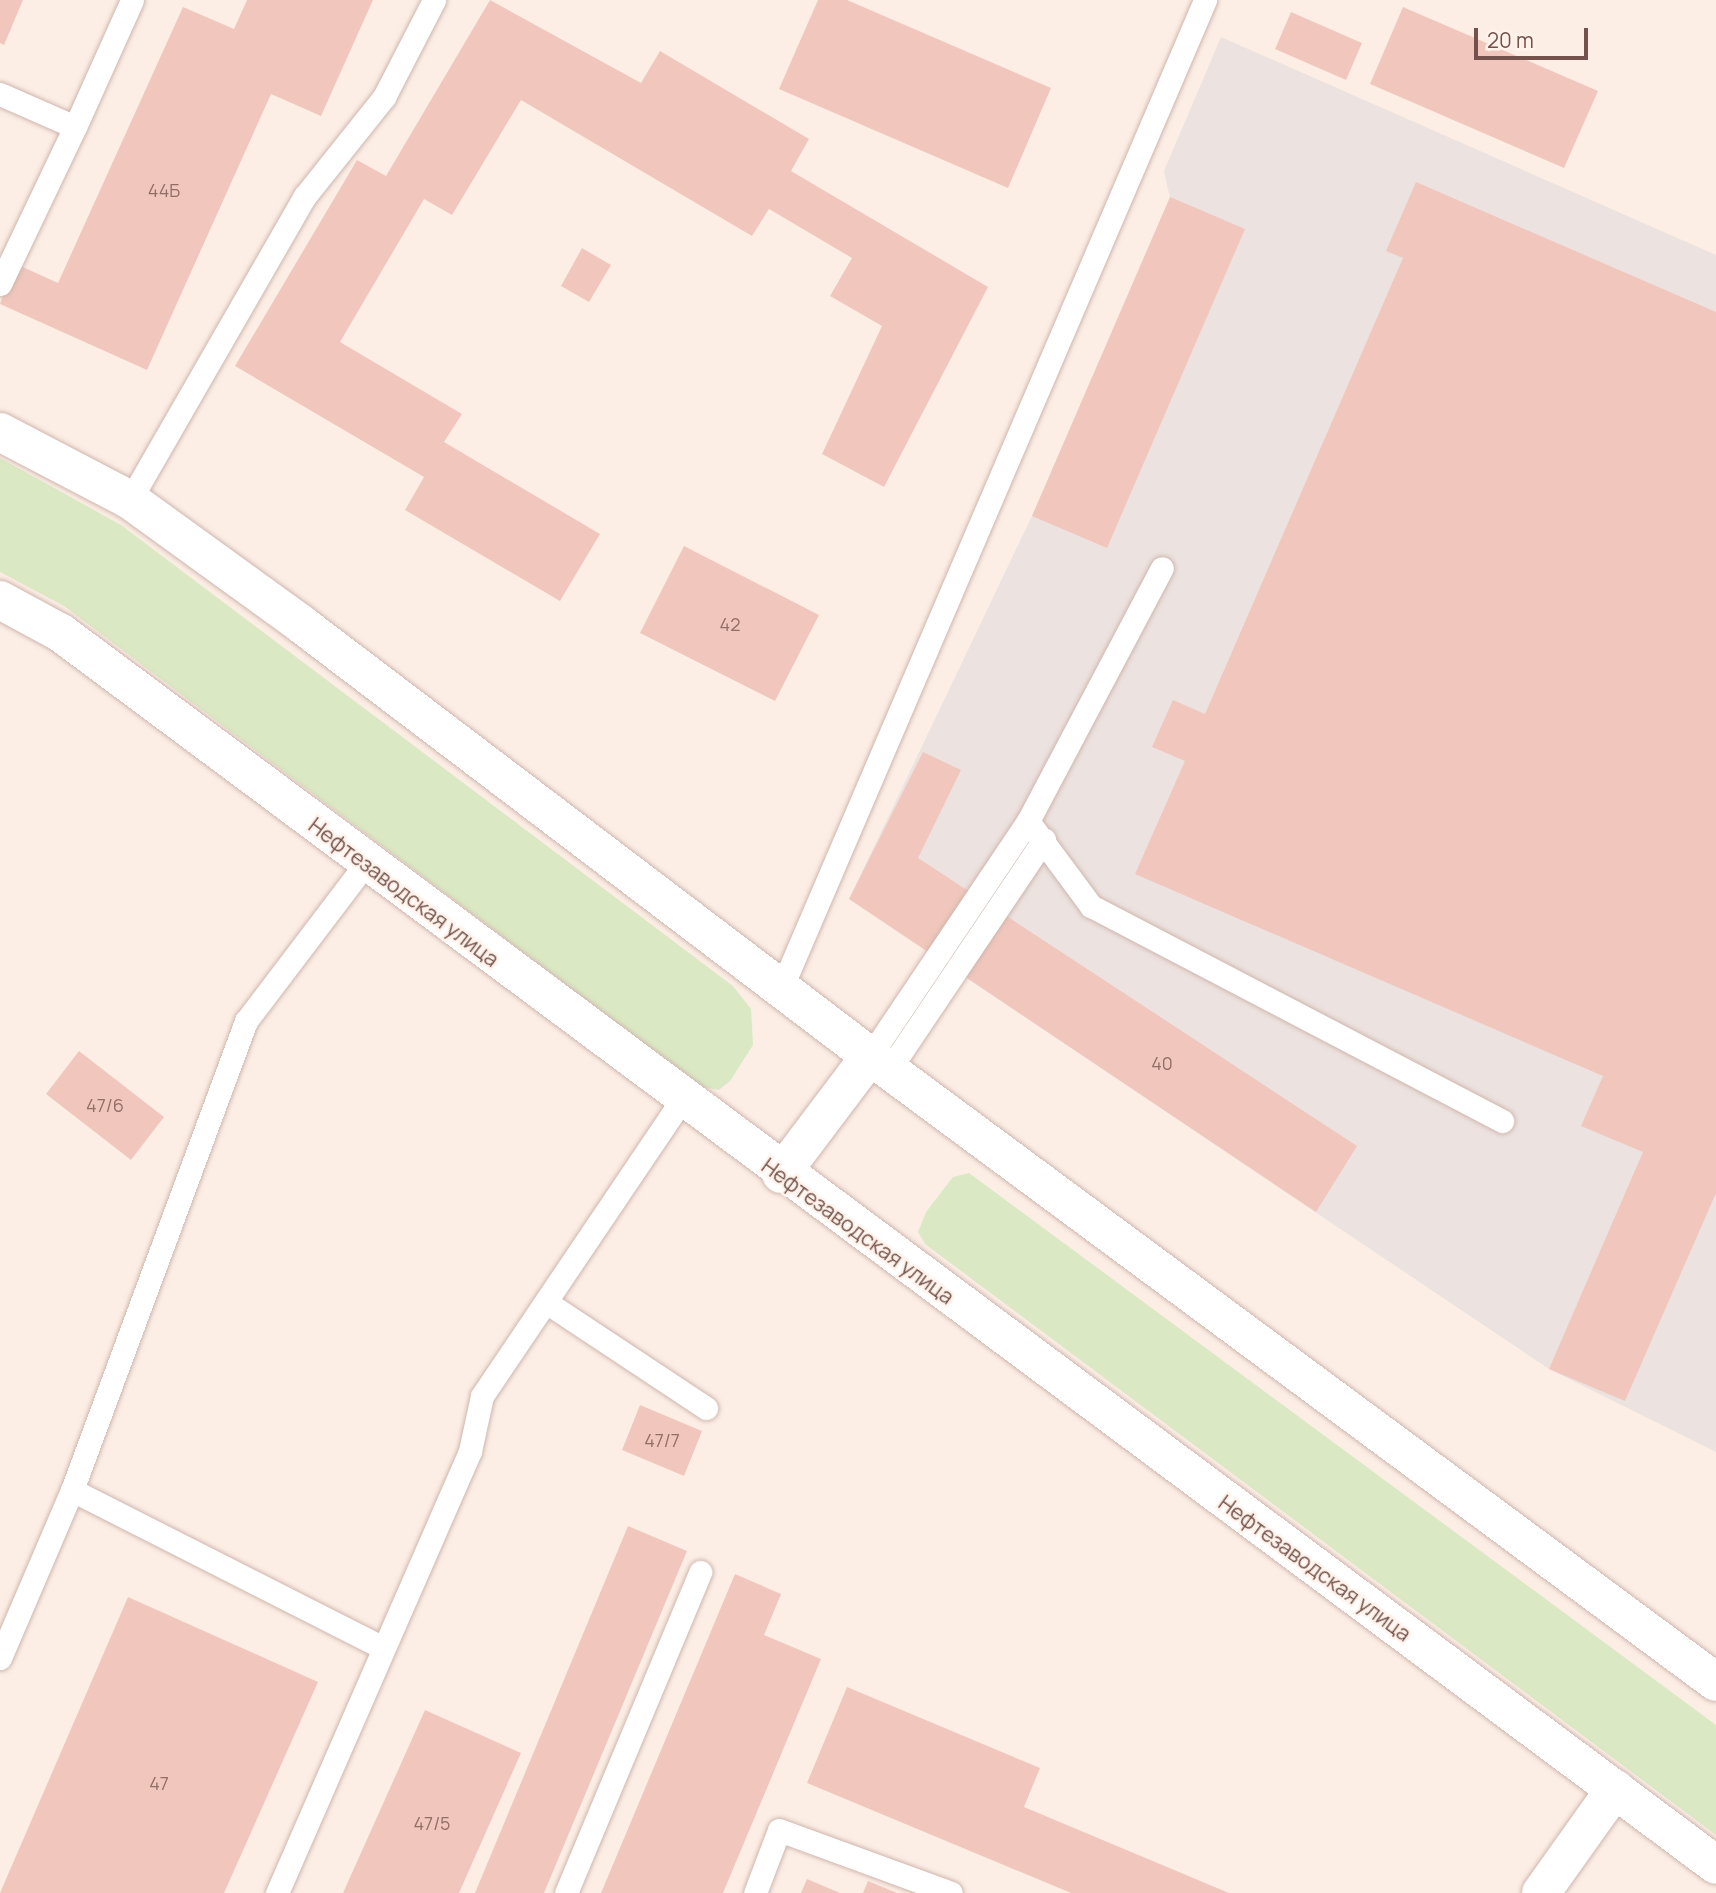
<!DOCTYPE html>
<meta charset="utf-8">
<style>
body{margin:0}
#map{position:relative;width:1716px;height:1893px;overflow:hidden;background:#fceee5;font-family:Manrope,sans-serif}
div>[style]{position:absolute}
.industrial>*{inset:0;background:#ece2df}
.green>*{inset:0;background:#dae9c3}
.building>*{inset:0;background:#f1c7bd}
.roads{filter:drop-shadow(0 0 2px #cfb6ae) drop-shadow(0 0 2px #cfb6ae)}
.service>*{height:23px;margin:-11.5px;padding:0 11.5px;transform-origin:11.5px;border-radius:11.5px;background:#fff}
.minor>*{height:38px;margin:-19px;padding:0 19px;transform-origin:19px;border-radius:19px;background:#fff}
.tertiary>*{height:38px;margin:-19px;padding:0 19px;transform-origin:19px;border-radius:19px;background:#fff}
.secondary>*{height:38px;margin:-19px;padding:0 19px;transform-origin:19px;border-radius:19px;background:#fff}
span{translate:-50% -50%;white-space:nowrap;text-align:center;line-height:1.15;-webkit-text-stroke:5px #fff3eb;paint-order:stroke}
.number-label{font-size:18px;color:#936e67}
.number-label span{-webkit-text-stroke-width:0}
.street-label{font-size:21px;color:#74514a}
.scale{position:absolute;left:1474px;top:28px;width:114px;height:32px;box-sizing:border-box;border:4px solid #74514a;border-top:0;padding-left:9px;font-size:21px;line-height:24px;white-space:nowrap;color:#74514a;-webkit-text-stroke:5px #fff3eb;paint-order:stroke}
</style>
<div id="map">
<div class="industrial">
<div style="clip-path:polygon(1221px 37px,1716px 255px,1716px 1452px,1549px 1369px,849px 899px,1032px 516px,1170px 198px,1164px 171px)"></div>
</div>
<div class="green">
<div style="clip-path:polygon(0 458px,121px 525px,733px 986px,751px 1009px,753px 1045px,730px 1081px,719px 1090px,702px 1087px,64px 606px,0 572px)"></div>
<div style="clip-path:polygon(969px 1173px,1716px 1725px,1716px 1835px,925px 1244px,918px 1232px,926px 1212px,953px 1177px)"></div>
</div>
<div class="building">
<div style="clip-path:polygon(0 0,23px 0,4px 45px,0 43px)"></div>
<div style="clip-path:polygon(247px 0,373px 0,321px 116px,271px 94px,147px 370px,0 304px,14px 263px,58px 283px,183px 7px,234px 29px)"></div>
<div style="clip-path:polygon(490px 0,641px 83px,660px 51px,809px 139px,791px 171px,988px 287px,884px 487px,822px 454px,882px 326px,830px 296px,852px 258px,769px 209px,752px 236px,521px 100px,452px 215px,424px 199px,340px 342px,462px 414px,444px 442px,600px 534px,560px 601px,405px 510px,424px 477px,235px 366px,357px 160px,386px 176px)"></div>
<div style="clip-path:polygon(818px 0,847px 0,1051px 88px,1008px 188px,779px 89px)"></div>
<div style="clip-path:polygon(1403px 7px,1598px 91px,1564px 168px,1370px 84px)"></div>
<div style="clip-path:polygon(1291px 12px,1362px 43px,1346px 80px,1275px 49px)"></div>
<div style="clip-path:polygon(1416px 182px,1716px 312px,1716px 1193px,1625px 1401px,1549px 1369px,1643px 1152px,1581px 1126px,1603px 1076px,1135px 874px,1185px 761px,1152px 747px,1173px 700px,1205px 714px,1403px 258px,1386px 251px)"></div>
<div style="clip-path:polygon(1170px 197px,1245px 229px,1107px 548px,1032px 516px)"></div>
<div style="clip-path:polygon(582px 248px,611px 265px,589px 302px,561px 286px)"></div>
<div style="clip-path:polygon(684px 546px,819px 615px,775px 701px,640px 633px)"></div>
<div style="clip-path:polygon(923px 752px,961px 770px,918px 858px,1357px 1146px,1316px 1212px,849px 899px)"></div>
<div style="clip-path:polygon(79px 1051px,164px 1117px,131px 1160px,46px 1094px)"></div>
<div style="clip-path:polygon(640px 1405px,702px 1431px,684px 1476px,622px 1450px)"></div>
<div style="clip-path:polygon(628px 1526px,687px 1551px,544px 1893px,475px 1893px)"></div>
<div style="clip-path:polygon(735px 1574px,781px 1594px,764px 1635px,821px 1659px,723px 1893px,601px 1893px)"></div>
<div style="clip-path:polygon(128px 1597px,318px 1682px,224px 1893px,0 1893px)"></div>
<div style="clip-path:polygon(847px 1687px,1040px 1768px,1024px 1807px,1229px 1893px,1071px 1893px,807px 1783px)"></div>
<div style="clip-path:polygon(425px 1710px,521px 1753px,459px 1893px,343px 1893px)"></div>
<div style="clip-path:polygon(807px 1879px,840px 1893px,801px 1893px)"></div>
<div style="clip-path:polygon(868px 1881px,897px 1893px,863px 1893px)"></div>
</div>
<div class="roads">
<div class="service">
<div style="left:0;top:94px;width:82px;rotate:23.7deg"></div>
<div style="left:75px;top:127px;width:139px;rotate:-65.8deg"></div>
<div style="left:0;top:284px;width:174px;rotate:-64.5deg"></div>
<div style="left:130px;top:500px;width:351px;rotate:-60.1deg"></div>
<div style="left:305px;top:196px;width:127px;rotate:-51.4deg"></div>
<div style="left:384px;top:97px;width:109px;rotate:-62.7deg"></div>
<div style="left:1028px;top:821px;width:106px;rotate:53.5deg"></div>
<div style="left:1091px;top:906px;width:464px;rotate:27.6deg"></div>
<div style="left:366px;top:863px;width:198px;rotate:127.2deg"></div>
<div style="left:246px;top:1021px;width:500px;rotate:110.35deg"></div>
<div style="left:72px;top:1490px;width:347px;rotate:26.9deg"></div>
<div style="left:781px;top:989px;width:1076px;rotate:-66.79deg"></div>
<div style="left:870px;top:1056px;width:283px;rotate:-56.1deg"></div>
<div style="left:1028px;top:821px;width:286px;rotate:-62.1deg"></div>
<div style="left:889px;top:1070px;width:278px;rotate:-56.1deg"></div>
<div style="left:546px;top:1302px;width:192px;rotate:33.5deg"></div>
<div style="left:0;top:1658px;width:183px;rotate:-66.8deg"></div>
<div style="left:277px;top:1893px;width:482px;rotate:-66.4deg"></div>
<div style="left:470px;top:1451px;width:56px;rotate:-77.7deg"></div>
<div style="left:482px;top:1396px;width:357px;rotate:-56deg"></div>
<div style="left:566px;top:1893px;width:348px;rotate:-67.3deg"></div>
<div style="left:755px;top:1893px;width:67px;rotate:-69.1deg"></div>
<div style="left:779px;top:1830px;width:183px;rotate:20.1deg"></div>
</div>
<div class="minor">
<div style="left:1541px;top:1893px;width:128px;rotate:-54.6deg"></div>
</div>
<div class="tertiary">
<div style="left:781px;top:1174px;width:148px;rotate:-53deg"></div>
</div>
<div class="secondary">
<div style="left:0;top:432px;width:147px;rotate:27.6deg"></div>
<div style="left:130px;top:500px;width:211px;rotate:35.9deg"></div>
<div style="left:301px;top:624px;width:714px;rotate:37.21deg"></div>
<div style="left:870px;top:1056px;width:1052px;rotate:36.5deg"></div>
<div style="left:0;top:600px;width:69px;rotate:28.4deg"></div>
<div style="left:61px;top:633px;width:2063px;rotate:36.66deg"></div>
</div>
</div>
<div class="number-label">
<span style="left:164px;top:190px">44Б</span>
<span style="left:730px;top:624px">42</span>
<span style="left:1162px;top:1063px">40</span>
<span style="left:105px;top:1105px">47/6</span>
<span style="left:662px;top:1440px">47/7</span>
<span style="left:159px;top:1783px">47</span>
<span style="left:432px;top:1823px">47/5</span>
</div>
<div class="street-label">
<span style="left:404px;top:892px;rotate:37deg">Нефтезаводская улица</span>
<span style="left:858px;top:1231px;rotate:36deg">Нефтезаводская улица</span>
<span style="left:1315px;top:1568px;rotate:36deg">Нефтезаводская улица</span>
</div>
<div class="scale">20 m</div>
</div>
